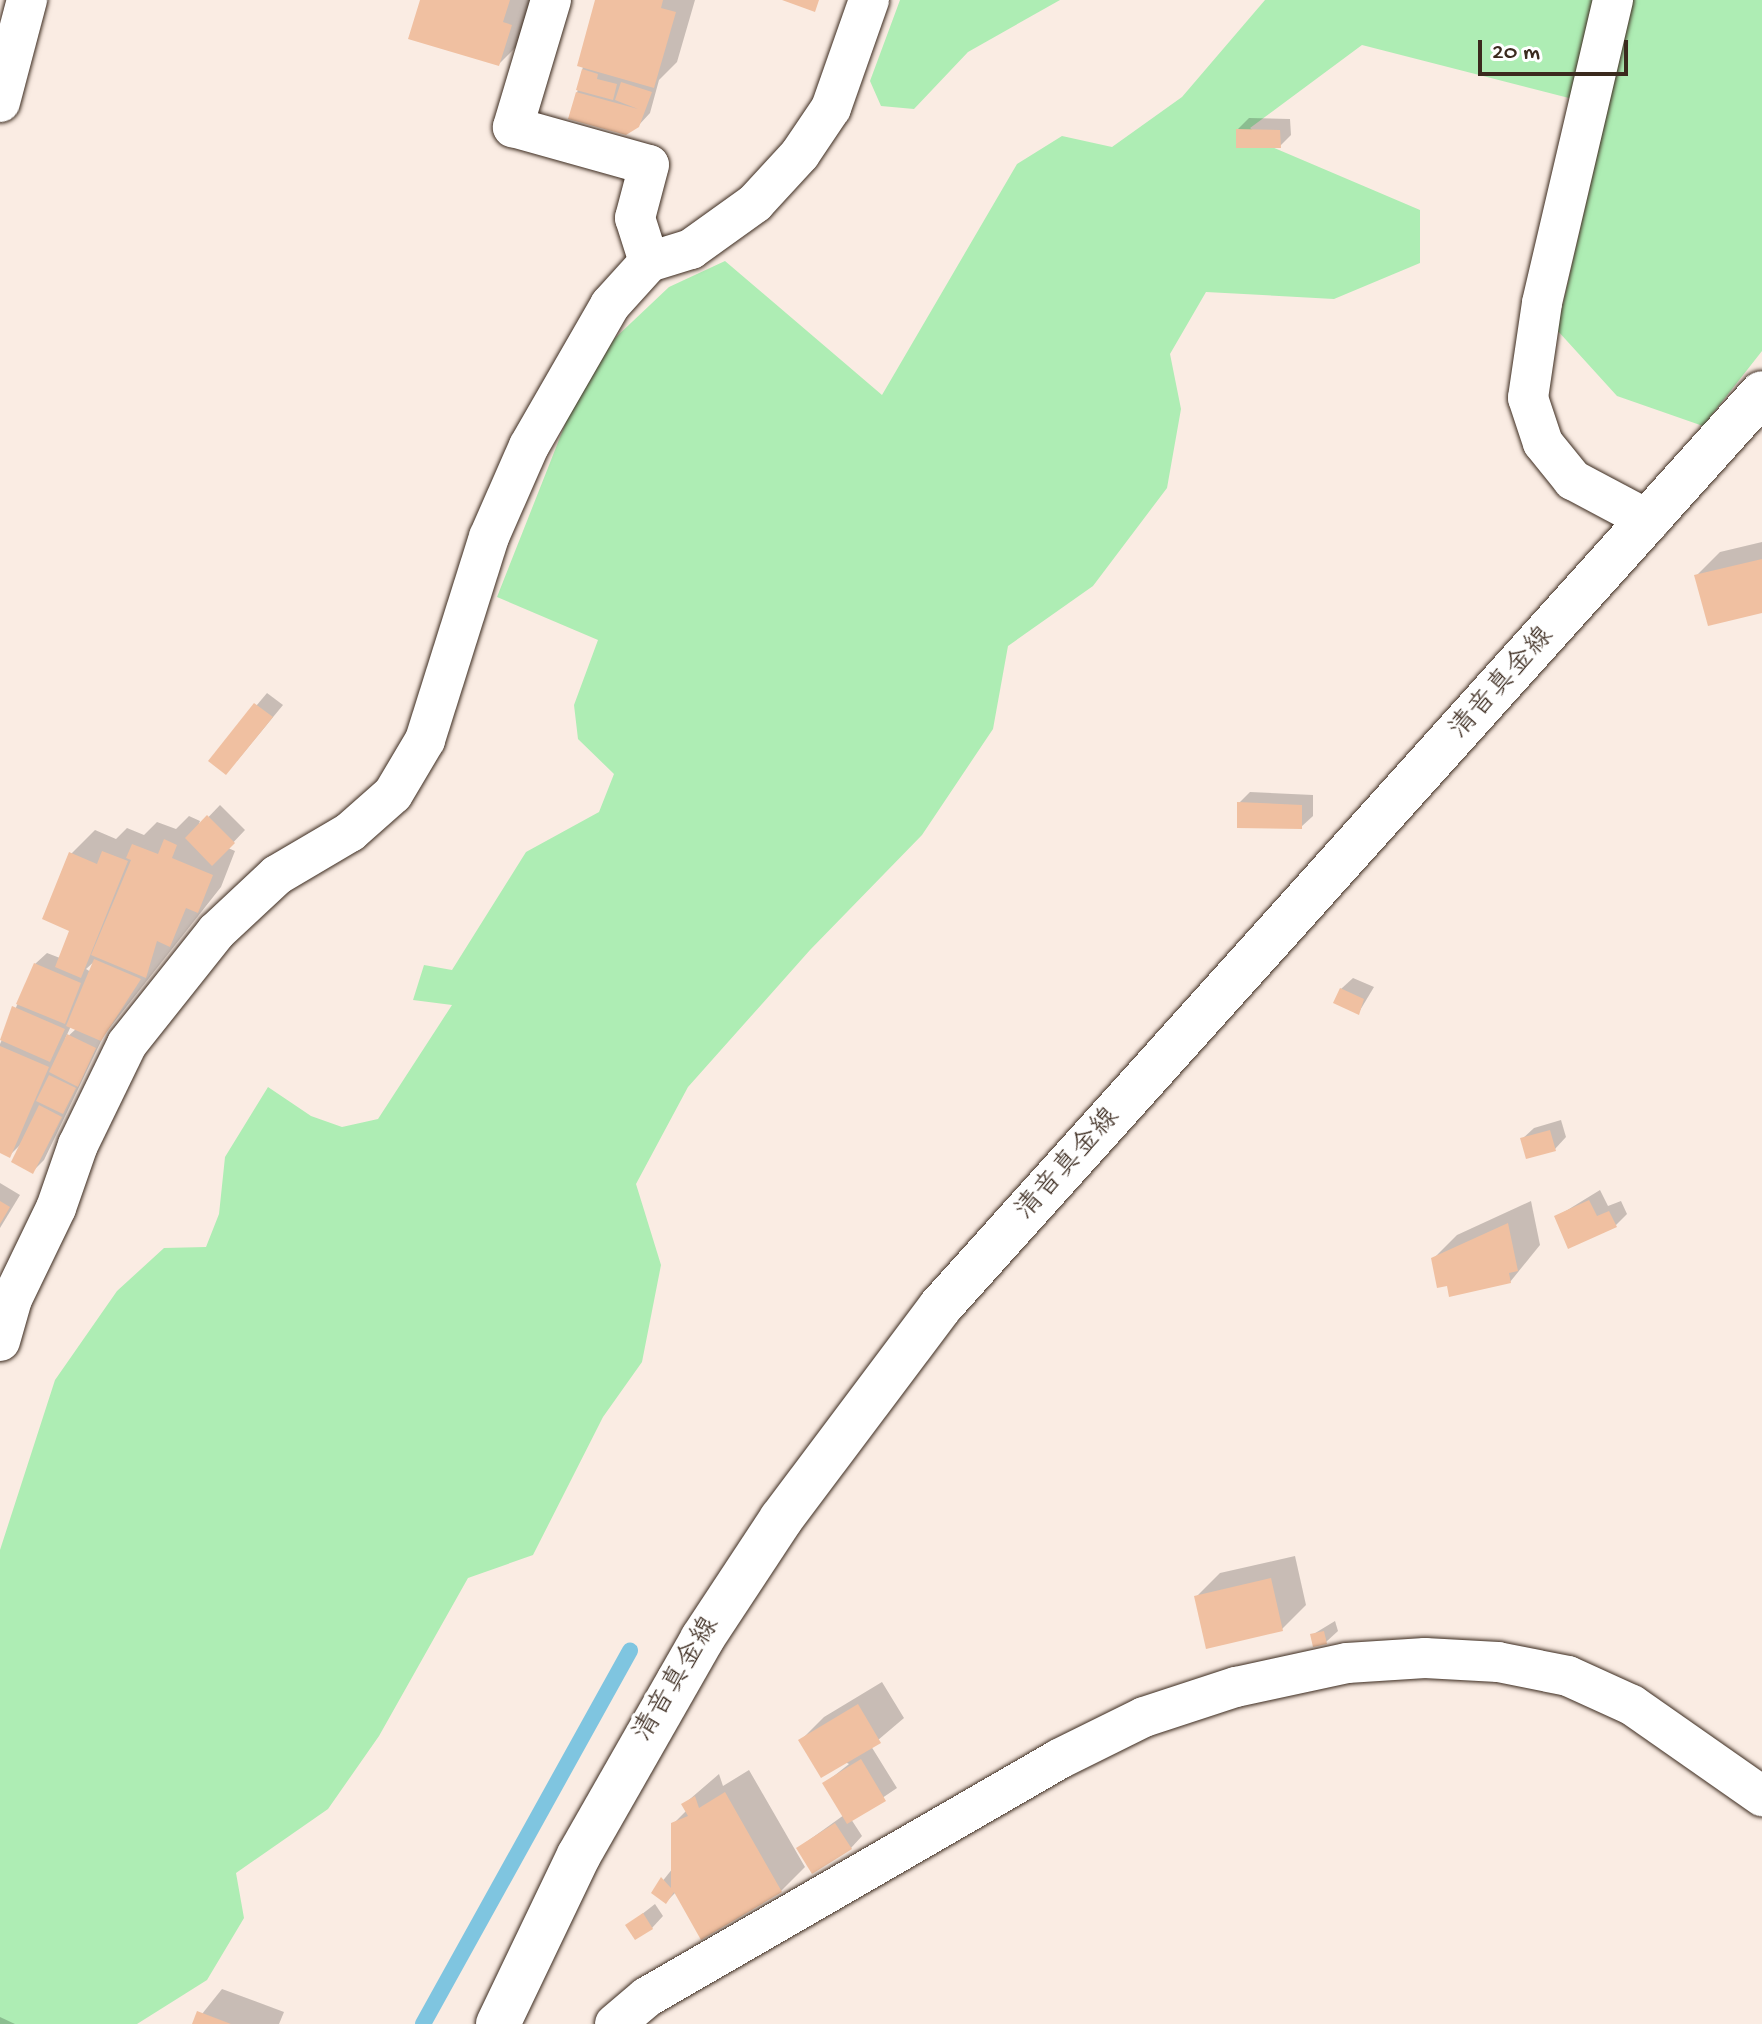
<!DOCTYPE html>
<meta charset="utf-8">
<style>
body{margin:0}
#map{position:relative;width:1762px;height:2024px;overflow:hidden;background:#faece3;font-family:"Gochi Hand","Klee One",sans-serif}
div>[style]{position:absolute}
.green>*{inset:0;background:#aeedb4}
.shadow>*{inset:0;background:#0003}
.stream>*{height:16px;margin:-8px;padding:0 8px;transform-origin:8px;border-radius:8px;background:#7fc5e0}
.building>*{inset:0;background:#f0c0a1}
.roads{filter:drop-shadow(0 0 2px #3b2a1e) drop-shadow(0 0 2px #3b2a1e)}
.minor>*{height:40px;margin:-20px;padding:0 20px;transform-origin:20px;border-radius:20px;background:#fff}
.secondary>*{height:44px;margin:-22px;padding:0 22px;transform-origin:22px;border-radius:22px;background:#fff}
span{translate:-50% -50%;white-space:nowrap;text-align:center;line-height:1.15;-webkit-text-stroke:7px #fff;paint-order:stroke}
.street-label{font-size:28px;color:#3b2a1e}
.scale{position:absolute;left:1478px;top:40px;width:150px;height:36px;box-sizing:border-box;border:4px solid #3b2a1e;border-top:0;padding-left:10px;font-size:24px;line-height:28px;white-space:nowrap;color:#3b2a1e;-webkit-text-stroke:6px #fff;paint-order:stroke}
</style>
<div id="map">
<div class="green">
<div style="clip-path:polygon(900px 0,1060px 0,968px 52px,914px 109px,881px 106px,870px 81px)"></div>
<div style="clip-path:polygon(1265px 0,1762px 0,1762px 351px,1703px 426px,1617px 396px,1557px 330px,1608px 108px,1362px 45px,1250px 128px,1272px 147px,1420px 210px,1420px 263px,1334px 299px,1206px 292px,1170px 354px,1181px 409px,1167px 488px,1093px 586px,1008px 646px,993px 729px,922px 835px,810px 950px,688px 1087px,636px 1184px,661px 1265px,642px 1362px,603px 1417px,533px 1555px,468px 1578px,379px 1736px,328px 1809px,236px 1873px,244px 1918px,207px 1980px,137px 2024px,0 2024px,0 1550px,55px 1380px,117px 1291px,164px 1248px,206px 1247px,219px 1214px,225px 1157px,268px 1087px,311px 1116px,342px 1127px,378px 1119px,452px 1005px,413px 1000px,424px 965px,452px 970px,526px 852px,599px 812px,614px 774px,578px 739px,574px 705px,598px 640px,497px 597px,568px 417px,614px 339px,669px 287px,725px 261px,882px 395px,1017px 164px,1062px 136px,1112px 147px,1182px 97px)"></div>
</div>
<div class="shadow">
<div style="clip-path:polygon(422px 0,529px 0,534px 2px,522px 41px,499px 64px)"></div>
<div style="clip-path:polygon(598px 0,695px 0,677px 62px,659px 80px,650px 113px,638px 126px,577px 93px)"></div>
<div style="clip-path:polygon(1249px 118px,1290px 119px,1291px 135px,1280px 146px,1238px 129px)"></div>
<div style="clip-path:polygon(1762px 542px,1762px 611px,1696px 576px,1720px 552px)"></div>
<div style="clip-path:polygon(267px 693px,283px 705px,237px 761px,211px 760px)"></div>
<div style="clip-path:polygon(1250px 792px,1313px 795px,1313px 816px,1301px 827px,1239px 803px)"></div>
<div style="clip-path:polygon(evenodd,220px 805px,245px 830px,228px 848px,235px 851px,221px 887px,104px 1035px,44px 1160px,33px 1171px,21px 1144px,10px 1155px,0 1151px,0 1044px,35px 964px,47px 953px,60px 958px,71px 930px,71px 854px,95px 830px,116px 839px,127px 828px,144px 835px,157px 822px,176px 829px,189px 816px,200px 821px,197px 829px,220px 805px,96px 960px,91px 972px,86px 969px,96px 960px,220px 805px,71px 1026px,77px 1028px,65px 1039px,71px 1026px)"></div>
<div style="clip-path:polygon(1353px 978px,1374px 987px,1359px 1012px,1341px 989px)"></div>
<div style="clip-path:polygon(1561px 1120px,1566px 1137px,1555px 1149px,1522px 1139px,1534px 1128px)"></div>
<div style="clip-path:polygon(0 1183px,20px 1195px,0 1228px)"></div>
<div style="clip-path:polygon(1600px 1190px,1608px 1206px,1621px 1201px,1627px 1214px,1616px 1225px,1556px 1217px)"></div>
<div style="clip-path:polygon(1531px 1201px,1540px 1245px,1510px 1282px,1448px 1283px,1433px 1259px,1457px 1235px)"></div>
<div style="clip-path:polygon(1295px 1556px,1306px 1605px,1282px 1629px,1196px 1597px,1220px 1573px)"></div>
<div style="clip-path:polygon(1335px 1621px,1338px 1631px,1326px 1642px,1312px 1635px)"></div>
<div style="clip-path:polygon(882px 1682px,904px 1718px,871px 1746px,897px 1788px,851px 1819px,862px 1836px,851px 1848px,798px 1848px,844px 1815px,825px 1783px,849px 1764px,801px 1740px,824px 1717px)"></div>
<div style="clip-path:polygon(749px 1770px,805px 1867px,781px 1891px,676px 1892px,666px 1902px,653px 1893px,673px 1868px,673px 1824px,687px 1810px,683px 1805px,719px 1774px,723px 1786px)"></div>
<div style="clip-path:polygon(655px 1904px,663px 1916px,652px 1928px,628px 1925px)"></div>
<div style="clip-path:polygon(222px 1989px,284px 2012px,279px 2024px,194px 2024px)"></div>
<div style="clip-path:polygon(0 2017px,15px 2024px,0 2024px)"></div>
</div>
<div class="stream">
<div style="left:423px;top:2024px;width:427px;rotate:-61deg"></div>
</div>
<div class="building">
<div style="clip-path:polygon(420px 0,510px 0,503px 22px,512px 25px,499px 66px,408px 39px)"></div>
<div style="clip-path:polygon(595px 0,663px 0,661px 8px,676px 12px,654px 88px,577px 66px)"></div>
<div style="clip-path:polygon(782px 0,819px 0,815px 12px)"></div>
<div style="clip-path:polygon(582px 69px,598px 74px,597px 79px,617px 84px,613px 100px,576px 90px)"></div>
<div style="clip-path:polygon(621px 82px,652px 92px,639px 127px,626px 135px,568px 119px,576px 92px,638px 109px,615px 100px)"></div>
<div style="clip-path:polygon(1236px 129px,1280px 130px,1281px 148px,1236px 148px)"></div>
<div style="clip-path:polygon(1762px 559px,1762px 613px,1708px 626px,1694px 575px)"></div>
<div style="clip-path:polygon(254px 703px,273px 717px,226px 775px,208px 761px)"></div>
<div style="clip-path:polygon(1237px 802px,1302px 805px,1302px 829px,1237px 828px)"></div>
<div style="clip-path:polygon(207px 815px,235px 843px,212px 866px,185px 838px)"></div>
<div style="clip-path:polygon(164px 839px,177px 845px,172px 858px,213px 875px,198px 913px,186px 908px,170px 947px,157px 941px,146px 978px,91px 955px,131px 860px,126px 858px,132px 844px,158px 854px)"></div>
<div style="clip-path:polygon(102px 851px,128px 861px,81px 978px,55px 967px,69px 931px,42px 919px,69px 852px,97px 864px)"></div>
<div style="clip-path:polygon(94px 959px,141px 979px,101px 1041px,66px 1026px)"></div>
<div style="clip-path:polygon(34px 963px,81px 983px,65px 1024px,16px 1004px)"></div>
<div style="clip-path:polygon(1340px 988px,1364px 999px,1359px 1015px,1333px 1003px)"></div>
<div style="clip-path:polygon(12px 1006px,65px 1029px,50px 1062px,0 1040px)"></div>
<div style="clip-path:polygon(67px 1034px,96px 1048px,78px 1087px,49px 1072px)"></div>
<div style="clip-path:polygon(0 1046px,49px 1067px,10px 1158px,0 1153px)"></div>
<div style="clip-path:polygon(49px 1075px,76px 1088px,63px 1114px,36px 1101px)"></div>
<div style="clip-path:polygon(39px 1105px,62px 1117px,33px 1174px,11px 1162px)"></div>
<div style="clip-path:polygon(1550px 1130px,1556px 1151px,1526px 1159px,1520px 1138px)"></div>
<div style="clip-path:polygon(1589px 1200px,1597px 1216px,1609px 1211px,1617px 1227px,1568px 1249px,1554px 1216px)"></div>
<div style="clip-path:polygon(0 1201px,10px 1207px,0 1224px)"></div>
<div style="clip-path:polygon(1508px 1223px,1518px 1271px,1509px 1273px,1511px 1283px,1449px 1297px,1447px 1286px,1437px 1288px,1431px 1258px)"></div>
<div style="clip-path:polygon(1271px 1578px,1283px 1631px,1206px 1649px,1194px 1596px)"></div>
<div style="clip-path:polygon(1324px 1631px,1327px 1644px,1313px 1647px,1310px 1634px)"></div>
<div style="clip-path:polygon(858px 1704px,881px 1743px,821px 1778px,798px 1740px)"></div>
<div style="clip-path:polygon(861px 1759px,886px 1801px,847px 1824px,822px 1783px)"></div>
<div style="clip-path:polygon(725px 1792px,782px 1892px,701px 1940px,674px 1892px,666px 1904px,651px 1893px,661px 1877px,671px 1888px,671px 1823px,688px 1816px,681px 1804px,695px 1796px,699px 1808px)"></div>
<div style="clip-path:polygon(835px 1823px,852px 1849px,812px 1874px,796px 1848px)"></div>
<div style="clip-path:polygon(643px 1913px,653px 1929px,635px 1940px,625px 1925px)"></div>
<div style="clip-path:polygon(197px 2011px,231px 2024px,192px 2024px)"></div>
</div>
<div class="roads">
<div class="minor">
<div style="left:551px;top:0;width:133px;rotate:106.7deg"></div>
<div style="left:513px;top:127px;width:141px;rotate:15.6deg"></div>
<div style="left:649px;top:165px;width:55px;rotate:104.8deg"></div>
<div style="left:635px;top:218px;width:46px;rotate:72.3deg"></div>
<div style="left:1613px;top:0;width:311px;rotate:103.2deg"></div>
<div style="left:1542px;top:303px;width:96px;rotate:98.4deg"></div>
<div style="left:1528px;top:398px;width:47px;rotate:71.6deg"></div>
<div style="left:1543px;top:443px;width:48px;rotate:51deg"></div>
<div style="left:1573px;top:480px;width:87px;rotate:28deg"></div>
<div style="left:0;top:102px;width:106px;rotate:-75.2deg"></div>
<div style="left:0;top:1341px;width:44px;rotate:-74.1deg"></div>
<div style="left:12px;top:1299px;width:101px;rotate:-64.2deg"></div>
<div style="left:56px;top:1208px;width:67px;rotate:-70.8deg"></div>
<div style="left:78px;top:1145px;width:112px;rotate:-64.1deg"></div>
<div style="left:127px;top:1044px;width:143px;rotate:-51.5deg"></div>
<div style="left:216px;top:932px;width:83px;rotate:-43.1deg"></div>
<div style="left:277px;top:875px;width:85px;rotate:-30.5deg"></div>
<div style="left:350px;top:832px;width:57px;rotate:-41.5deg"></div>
<div style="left:393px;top:794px;width:63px;rotate:-59.3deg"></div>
<div style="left:425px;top:740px;width:213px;rotate:-72.5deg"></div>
<div style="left:489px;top:537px;width:99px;rotate:-66.3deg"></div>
<div style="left:529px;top:446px;width:163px;rotate:-60.1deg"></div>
<div style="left:610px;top:305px;width:58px;rotate:-47.8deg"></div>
<div style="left:649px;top:262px;width:44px;rotate:-17.2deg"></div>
<div style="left:691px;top:249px;width:79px;rotate:-35.7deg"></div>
<div style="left:755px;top:203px;width:67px;rotate:-47.4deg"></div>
<div style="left:800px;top:154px;width:55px;rotate:-56deg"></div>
<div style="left:831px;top:108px;width:114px;rotate:-70.6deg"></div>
<div style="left:615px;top:2024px;width:42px;rotate:-40.2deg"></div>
<div style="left:647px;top:1997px;width:476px;rotate:-30deg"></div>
<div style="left:1059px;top:1759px;width:95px;rotate:-26.3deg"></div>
<div style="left:1144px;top:1717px;width:97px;rotate:-18.1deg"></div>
<div style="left:1236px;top:1687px;width:114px;rotate:-12.2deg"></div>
<div style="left:1347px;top:1663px;width:78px;rotate:-3.7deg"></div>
<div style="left:1425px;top:1658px;width:73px;rotate:3.1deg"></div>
<div style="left:1498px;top:1662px;width:71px;rotate:11.3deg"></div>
<div style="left:1568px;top:1676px;width:70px;rotate:24.4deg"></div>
<div style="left:1632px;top:1705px;width:159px;rotate:35deg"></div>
</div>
<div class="secondary">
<div style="left:498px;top:2024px;width:187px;rotate:-64.4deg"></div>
<div style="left:579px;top:1855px;width:249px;rotate:-60.3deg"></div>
<div style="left:702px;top:1639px;width:144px;rotate:-56.6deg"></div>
<div style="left:781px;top:1519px;width:265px;rotate:-53.1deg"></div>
<div style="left:940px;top:1307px;width:1229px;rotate:-48.03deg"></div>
</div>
</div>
<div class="street-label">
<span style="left:1503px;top:684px;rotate:-48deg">清音真金線</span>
<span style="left:1069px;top:1165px;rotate:-48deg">清音真金線</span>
<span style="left:678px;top:1680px;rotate:-59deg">清音真金線</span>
</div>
<div class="scale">20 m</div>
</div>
